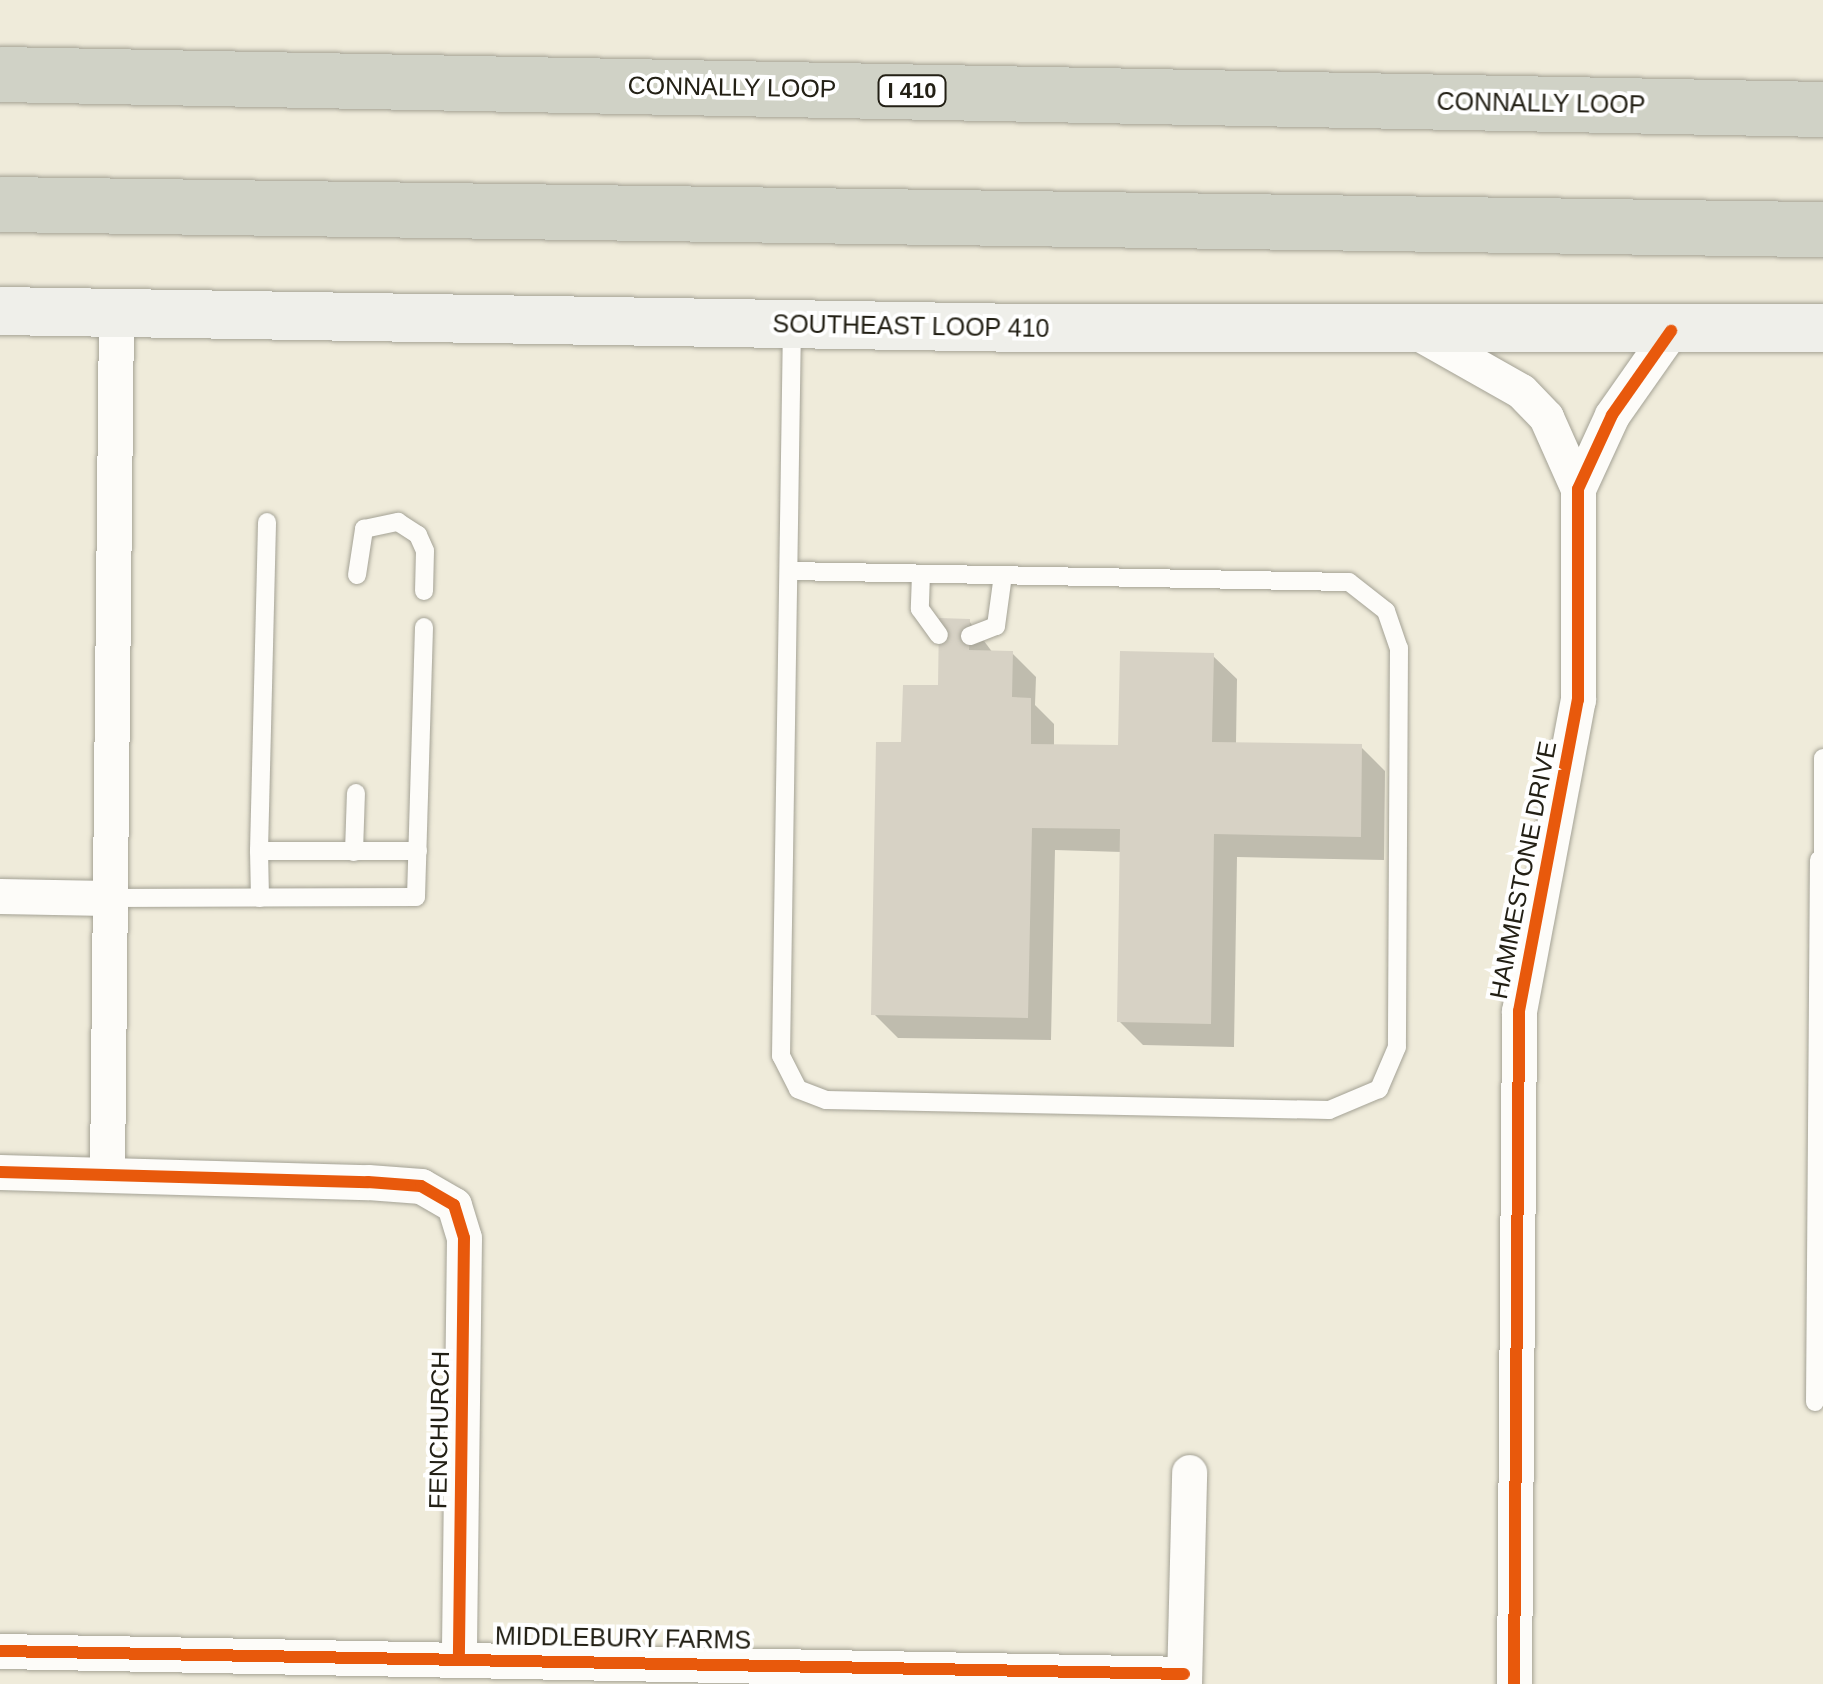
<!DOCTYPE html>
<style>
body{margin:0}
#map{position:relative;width:1823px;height:1684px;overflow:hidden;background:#efebda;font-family:Arial,sans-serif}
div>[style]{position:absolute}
.shadow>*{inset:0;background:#0003}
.building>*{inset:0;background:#d7d2c5}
.roads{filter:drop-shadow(0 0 2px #a4a295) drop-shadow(0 0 2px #a4a295)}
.lane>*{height:18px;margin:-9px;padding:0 9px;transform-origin:9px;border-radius:9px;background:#fdfcf9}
.street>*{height:35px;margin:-17.5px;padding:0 17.5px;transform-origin:17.5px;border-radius:17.5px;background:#fdfcf9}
.secondary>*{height:48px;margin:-24px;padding:0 24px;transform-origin:24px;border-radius:24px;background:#efefea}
.highway>*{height:55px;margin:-27.5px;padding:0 27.5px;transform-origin:27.5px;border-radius:27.5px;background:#d0d2c6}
.cycleway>*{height:12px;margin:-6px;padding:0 6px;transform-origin:6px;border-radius:6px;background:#e8590c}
span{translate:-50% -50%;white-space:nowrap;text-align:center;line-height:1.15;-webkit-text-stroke:8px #fff;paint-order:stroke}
.shield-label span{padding:2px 8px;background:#fff;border:2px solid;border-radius:8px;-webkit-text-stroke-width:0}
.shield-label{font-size:22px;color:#232015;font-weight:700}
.street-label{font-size:25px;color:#232015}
</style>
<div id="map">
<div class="shadow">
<div style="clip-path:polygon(969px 621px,993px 653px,1012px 653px,1036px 677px,1035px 705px,1054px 724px,1054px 747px,1120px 748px,1213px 656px,1237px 679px,1236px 744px,1361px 747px,1385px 771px,1384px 860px,1237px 857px,1234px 1047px,1143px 1045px,1119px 1021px,1122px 852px,1055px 850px,1051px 1040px,898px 1038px,874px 1014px,904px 745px,940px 688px)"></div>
</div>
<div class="building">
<div style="clip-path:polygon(939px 618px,970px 619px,969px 650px,1013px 651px,1012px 697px,1031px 698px,1031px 744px,1118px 745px,1120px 651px,1214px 653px,1212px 742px,1362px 744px,1361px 837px,1214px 834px,1211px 1024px,1117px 1022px,1120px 829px,1032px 828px,1028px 1018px,871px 1015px,876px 742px,901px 742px,903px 685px,938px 685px)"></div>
</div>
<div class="roads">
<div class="lane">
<div style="left:789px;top:571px;width:560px;rotate:1.13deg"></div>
<div style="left:1349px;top:582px;width:47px;rotate:38.1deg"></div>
<div style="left:1386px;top:611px;width:39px;rotate:71deg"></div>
<div style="left:1399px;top:648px;width:399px;rotate:90.3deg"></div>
<div style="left:1397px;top:1047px;width:46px;rotate:113.2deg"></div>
<div style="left:1379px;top:1089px;width:54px;rotate:157.2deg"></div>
<div style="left:1329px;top:1110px;width:503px;rotate:-178.86deg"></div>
<div style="left:826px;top:1100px;width:30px;rotate:-159deg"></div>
<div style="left:798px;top:1089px;width:37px;rotate:-117deg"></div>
<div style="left:781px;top:1056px;width:731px;rotate:-89.14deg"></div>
<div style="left:921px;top:574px;width:35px;rotate:92deg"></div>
<div style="left:920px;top:609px;width:32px;rotate:54deg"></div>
<div style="left:357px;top:575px;width:47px;rotate:-81.3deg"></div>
<div style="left:364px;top:529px;width:35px;rotate:-12deg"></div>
<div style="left:398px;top:522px;width:24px;rotate:33deg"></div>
<div style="left:418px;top:535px;width:17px;rotate:66deg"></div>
<div style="left:425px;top:551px;width:40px;rotate:91.4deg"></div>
<div style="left:970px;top:636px;width:28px;rotate:-21deg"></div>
<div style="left:996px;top:626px;width:51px;rotate:-82.2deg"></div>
<div style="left:1823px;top:758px;width:103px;rotate:90deg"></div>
<div style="left:259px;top:851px;width:329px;rotate:-88.6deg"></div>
<div style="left:354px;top:852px;width:59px;rotate:-88.1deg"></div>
<div style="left:108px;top:898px;width:308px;rotate:-0.2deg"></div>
<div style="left:416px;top:897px;width:270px;rotate:-88.3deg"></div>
<div style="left:260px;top:898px;width:47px;rotate:-91.2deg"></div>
<div style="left:259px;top:851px;width:159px"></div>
<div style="left:1815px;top:1402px;width:542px;rotate:-89.58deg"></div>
</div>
<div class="street">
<div style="left:1413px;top:330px;width:124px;rotate:29.5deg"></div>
<div style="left:1521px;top:391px;width:36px;rotate:46deg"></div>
<div style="left:1546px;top:417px;width:79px;rotate:66deg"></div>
<div style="left:0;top:896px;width:107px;rotate:1.1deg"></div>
<div style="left:0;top:1172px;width:368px;rotate:1.6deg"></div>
<div style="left:368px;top:1182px;width:53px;rotate:4.3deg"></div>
<div style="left:421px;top:1186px;width:38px;rotate:30deg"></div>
<div style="left:454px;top:1205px;width:34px;rotate:73deg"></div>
<div style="left:464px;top:1238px;width:418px;rotate:90.7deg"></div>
<div style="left:107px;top:1173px;width:860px;rotate:-89.4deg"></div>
<div style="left:0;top:1651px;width:1184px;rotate:1.11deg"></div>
<div style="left:1184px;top:1684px;width:212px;rotate:-88.6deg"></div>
<div style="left:1514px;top:1684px;width:673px;rotate:-89.57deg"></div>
<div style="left:1519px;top:1011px;width:317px;rotate:-79.3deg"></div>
<div style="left:1578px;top:700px;width:211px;rotate:-90deg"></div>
<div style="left:1578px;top:489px;width:81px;rotate:-65.3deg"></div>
<div style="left:1612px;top:415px;width:103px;rotate:-54.9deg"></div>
</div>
<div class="secondary">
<div style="left:0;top:311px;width:1024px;rotate:0.95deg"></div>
<div style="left:1024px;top:328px;width:799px"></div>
</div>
<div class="highway">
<div style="left:0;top:74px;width:1823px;rotate:1.1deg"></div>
<div style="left:0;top:204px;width:1823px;rotate:0.79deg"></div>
</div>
</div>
<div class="cycleway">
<div style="left:0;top:1172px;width:368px;rotate:1.6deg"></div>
<div style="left:368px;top:1182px;width:53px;rotate:4.3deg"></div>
<div style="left:421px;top:1186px;width:38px;rotate:30deg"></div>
<div style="left:454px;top:1205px;width:34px;rotate:73deg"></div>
<div style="left:464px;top:1238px;width:418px;rotate:90.7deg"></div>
<div style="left:0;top:1651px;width:1184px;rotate:1.11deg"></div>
<div style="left:1514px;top:1684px;width:673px;rotate:-89.57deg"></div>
<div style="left:1519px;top:1011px;width:317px;rotate:-79.3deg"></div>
<div style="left:1578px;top:700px;width:211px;rotate:-90deg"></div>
<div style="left:1578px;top:489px;width:81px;rotate:-65.3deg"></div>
<div style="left:1612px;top:415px;width:103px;rotate:-54.9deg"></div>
</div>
<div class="shield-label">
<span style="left:912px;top:91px">I 410</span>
</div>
<div class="street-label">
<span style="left:732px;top:87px;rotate:1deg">CONNALLY LOOP</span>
<span style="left:1541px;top:103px;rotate:1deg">CONNALLY LOOP</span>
<span style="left:911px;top:326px;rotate:1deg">SOUTHEAST LOOP 410</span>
<span style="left:1523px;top:870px;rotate:-79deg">HAMMESTONE DRIVE</span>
<span style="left:439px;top:1430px;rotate:-89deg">FENCHURCH</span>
<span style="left:623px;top:1638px;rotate:1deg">MIDDLEBURY FARMS</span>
</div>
</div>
